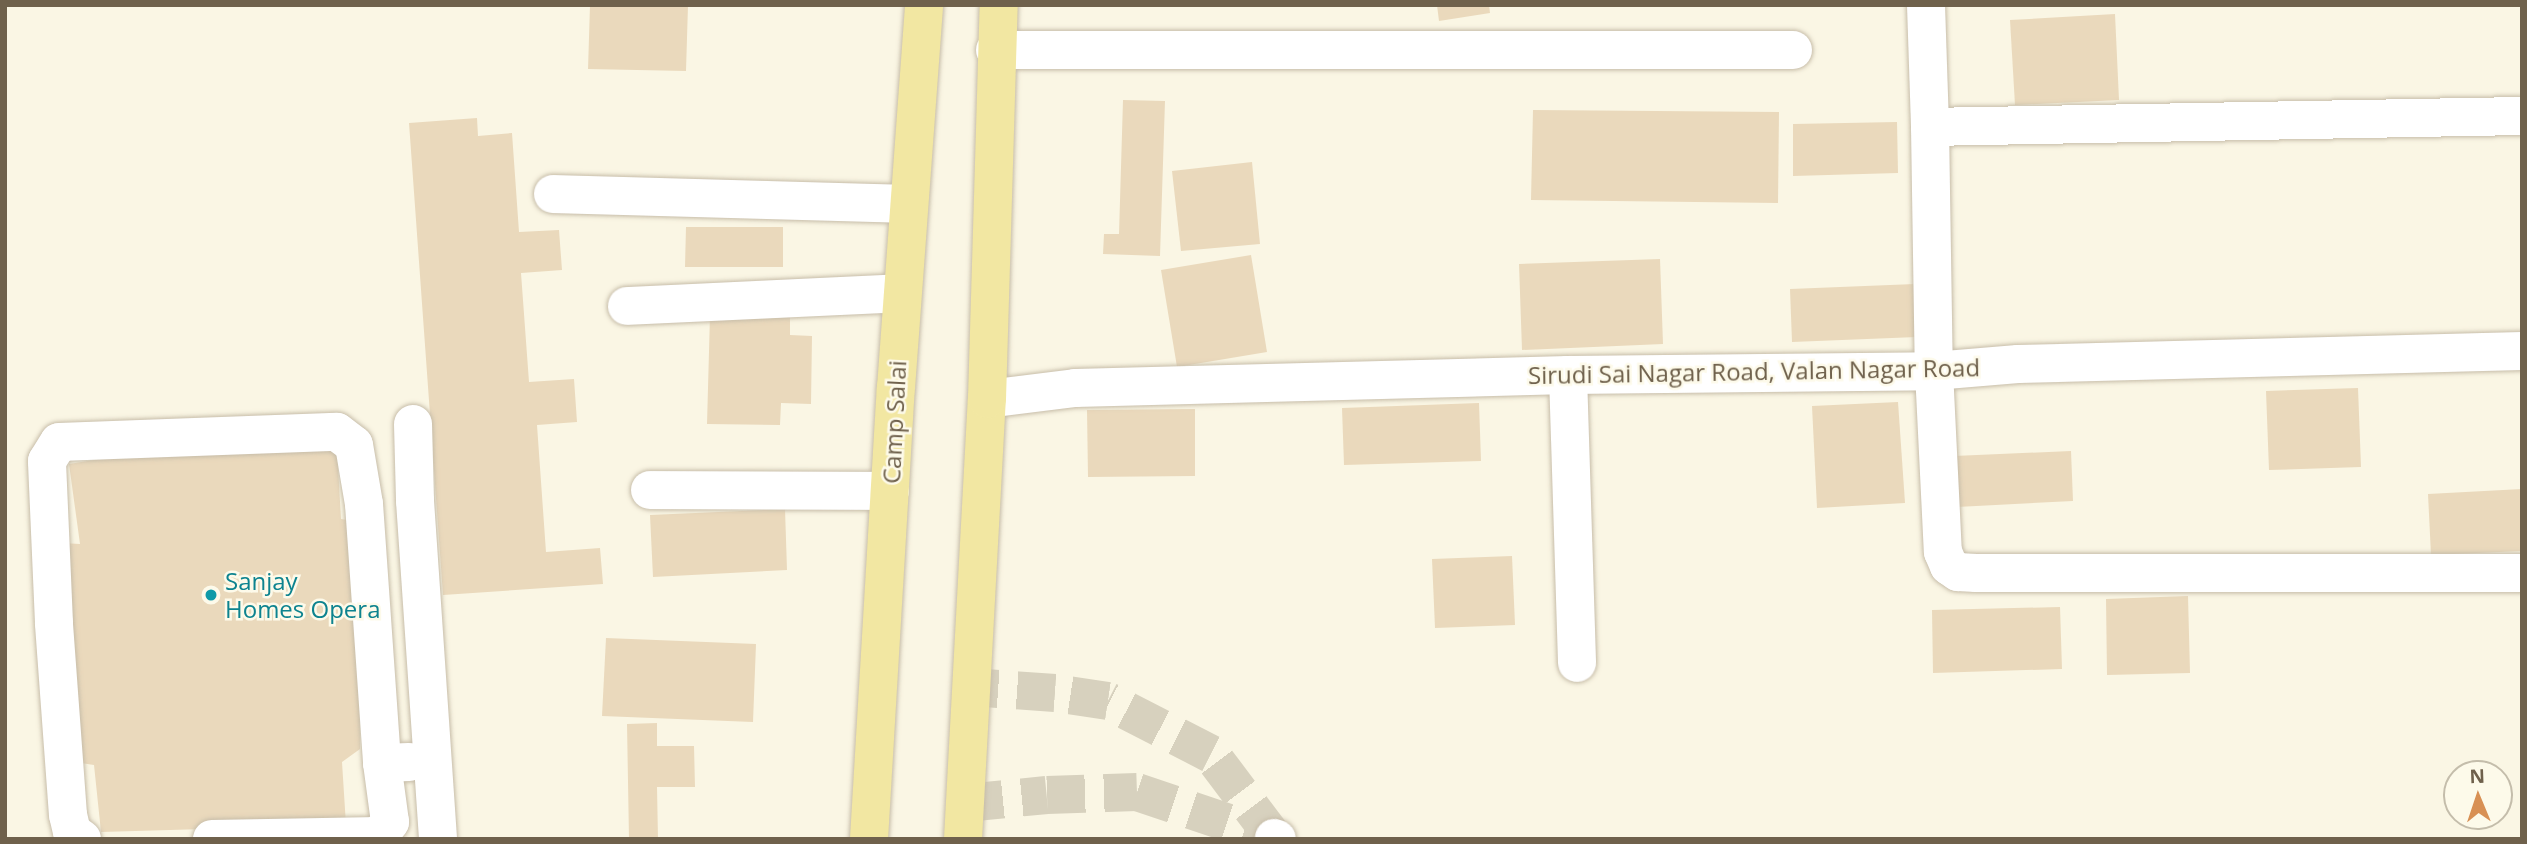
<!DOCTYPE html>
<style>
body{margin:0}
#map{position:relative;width:2527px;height:844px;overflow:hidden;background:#faf6e4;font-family:"Open Sans",sans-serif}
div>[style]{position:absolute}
.building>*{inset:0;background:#ead9bc}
.minor-tunnel>*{height:38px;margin-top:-19px;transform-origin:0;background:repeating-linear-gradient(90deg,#d7d1be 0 38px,transparent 0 57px)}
.roads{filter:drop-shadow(0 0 2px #c7bda9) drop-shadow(0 0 2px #c7bda9)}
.minor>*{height:38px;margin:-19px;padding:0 19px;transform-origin:19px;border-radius:19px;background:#fff}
.major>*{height:38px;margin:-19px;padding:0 19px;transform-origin:19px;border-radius:19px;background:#f2e7a2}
.dots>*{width:19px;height:19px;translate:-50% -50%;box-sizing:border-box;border:4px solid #fdfaea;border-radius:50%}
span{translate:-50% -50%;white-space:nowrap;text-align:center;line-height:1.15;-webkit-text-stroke:5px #fdfaea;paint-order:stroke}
.street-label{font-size:24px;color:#6f614c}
.culture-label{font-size:24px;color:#0d838f}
.left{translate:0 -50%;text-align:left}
.frame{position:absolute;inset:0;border:7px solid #6f614c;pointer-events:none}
.north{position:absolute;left:2443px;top:760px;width:70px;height:70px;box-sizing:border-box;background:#fdfaea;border:2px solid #c4bdab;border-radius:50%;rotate:358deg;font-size:19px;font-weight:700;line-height:28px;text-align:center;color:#6f614c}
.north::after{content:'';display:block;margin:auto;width:24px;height:32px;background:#d89054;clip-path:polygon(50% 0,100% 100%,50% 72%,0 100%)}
</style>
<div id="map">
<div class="building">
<div style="clip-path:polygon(590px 5px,688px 5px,686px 71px,588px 69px)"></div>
<div style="clip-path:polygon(1437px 5px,1489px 5px,1490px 13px,1439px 21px)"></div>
<div style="clip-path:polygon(2115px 14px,2119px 100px,2015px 105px,2010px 20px)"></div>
<div style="clip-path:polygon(1123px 100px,1165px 101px,1160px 256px,1103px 254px,1104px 234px,1119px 234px)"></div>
<div style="clip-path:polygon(1533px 110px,1779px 112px,1778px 203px,1531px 200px)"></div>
<div style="clip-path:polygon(477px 118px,478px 136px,512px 133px,519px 232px,559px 230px,562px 270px,521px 273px,529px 382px,574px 379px,577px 422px,537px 425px,546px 552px,600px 548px,603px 584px,443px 595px,409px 123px)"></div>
<div style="clip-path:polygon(1897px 122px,1898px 173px,1793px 176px,1793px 124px)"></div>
<div style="clip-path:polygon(1252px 162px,1260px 244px,1181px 251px,1172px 171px)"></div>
<div style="clip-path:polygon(686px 227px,783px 227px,783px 267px,685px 267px)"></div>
<div style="clip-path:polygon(1251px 255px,1267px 352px,1177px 367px,1161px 270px)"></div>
<div style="clip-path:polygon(1660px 259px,1663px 344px,1522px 350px,1519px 264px)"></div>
<div style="clip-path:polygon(1915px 284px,1917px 337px,1792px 342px,1790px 289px)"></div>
<div style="clip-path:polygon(790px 309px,790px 335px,812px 336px,811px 404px,781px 403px,780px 425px,707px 424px,710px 315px)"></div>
<div style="clip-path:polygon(2358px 388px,2361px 467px,2269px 470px,2266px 391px)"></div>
<div style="clip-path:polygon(1898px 402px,1905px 503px,1817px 508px,1812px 406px)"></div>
<div style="clip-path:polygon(1479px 403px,1481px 461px,1344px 465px,1342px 408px)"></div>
<div style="clip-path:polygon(1195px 409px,1195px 476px,1088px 477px,1087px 410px)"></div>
<div style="clip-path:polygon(337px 450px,341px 519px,359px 522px,360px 749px,342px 762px,346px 825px,101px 832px,94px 765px,74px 762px,61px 543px,80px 544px,69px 464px,100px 459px)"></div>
<div style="clip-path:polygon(2071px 451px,2073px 501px,1957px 507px,1954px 456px)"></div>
<div style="clip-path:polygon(2522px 489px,2522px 551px,2431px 555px,2428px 494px)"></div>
<div style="clip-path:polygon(785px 509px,787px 570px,653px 577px,650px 515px)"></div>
<div style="clip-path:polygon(1512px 556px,1515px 625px,1435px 628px,1432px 559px)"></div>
<div style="clip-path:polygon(2188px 596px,2190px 673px,2107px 675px,2106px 599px)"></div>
<div style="clip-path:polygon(2060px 607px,2062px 669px,1933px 673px,1932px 610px)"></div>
<div style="clip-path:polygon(606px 638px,756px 644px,753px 722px,602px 716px)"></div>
<div style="clip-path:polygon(657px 723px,657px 746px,694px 746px,695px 787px,657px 787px,658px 839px,629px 839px,627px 724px)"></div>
</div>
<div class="minor-tunnel">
<div style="left:965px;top:803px;width:82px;rotate:-5.6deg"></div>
<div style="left:1047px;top:795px;width:90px;rotate:-1.9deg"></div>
<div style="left:1137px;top:792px;width:145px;rotate:18.6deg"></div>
<div style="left:1274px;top:838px;width:105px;rotate:-126.9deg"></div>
<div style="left:1211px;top:754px;width:116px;rotate:-152.8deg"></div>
<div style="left:1108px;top:701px;width:54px;rotate:-171.4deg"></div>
<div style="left:1055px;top:693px;width:85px;rotate:-176deg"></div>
</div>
<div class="roads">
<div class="minor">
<div style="left:1926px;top:5px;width:122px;rotate:88.1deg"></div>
<div style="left:995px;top:50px;width:798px"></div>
<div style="left:2522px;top:116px;width:592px;rotate:178.94deg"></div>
<div style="left:1930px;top:127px;width:244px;rotate:89.1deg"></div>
<div style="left:1934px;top:371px;width:181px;rotate:87.2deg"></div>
<div style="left:1943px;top:552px;width:15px;rotate:67deg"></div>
<div style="left:1949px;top:566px;width:11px;rotate:34deg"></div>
<div style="left:1958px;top:572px;width:18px;rotate:3deg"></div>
<div style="left:1976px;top:573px;width:546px"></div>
<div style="left:553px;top:194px;width:356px;rotate:1.6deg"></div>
<div style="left:627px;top:306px;width:275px;rotate:-2.7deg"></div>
<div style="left:1568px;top:375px;width:288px;rotate:88.2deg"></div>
<div style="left:987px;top:399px;width:89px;rotate:-7.1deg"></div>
<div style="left:1075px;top:388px;width:493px;rotate:-1.5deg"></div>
<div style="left:1568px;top:375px;width:366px;rotate:-0.6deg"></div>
<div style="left:1934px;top:371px;width:84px;rotate:-4.8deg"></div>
<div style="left:2018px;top:364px;width:504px;rotate:-1.48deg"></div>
<div style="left:413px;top:424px;width:77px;rotate:88.5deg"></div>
<div style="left:415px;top:501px;width:339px;rotate:86.1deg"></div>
<div style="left:650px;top:490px;width:240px;rotate:0.2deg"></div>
<div style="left:1274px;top:838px;width:3px;rotate:18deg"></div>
<div style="left:82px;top:839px;width:12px;rotate:-145deg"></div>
<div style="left:72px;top:832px;width:17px;rotate:-103deg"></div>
<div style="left:68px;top:815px;width:193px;rotate:-94.2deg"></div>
<div style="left:54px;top:623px;width:162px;rotate:-92.5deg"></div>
<div style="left:47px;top:461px;width:22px;rotate:-58deg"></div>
<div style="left:59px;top:442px;width:278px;rotate:-2.1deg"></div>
<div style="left:337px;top:432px;width:21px;rotate:37deg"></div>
<div style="left:354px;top:445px;width:60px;rotate:80.4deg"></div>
<div style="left:364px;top:504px;width:260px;rotate:86deg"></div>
<div style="left:212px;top:839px;width:167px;rotate:-1deg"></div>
<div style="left:379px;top:836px;width:18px;rotate:-52deg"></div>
<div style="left:390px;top:822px;width:60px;rotate:-97.7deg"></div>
<div style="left:382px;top:763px;width:27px;rotate:-2deg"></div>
</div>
<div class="major">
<div style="left:869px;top:839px;width:452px;rotate:-86.6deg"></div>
<div style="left:896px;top:388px;width:384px;rotate:-85.8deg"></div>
<div style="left:963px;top:839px;width:441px;rotate:-86.9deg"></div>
<div style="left:987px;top:399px;width:394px;rotate:-88.3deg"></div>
</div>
</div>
<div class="dots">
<div style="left:211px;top:595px;background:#0f9aa8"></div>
</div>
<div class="street-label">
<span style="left:1754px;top:371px;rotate:-1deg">Sirudi Sai Nagar Road, Valan Nagar Road</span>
<span style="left:894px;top:422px;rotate:-87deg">Camp Salai</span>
</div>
<div class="culture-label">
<span class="left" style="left:225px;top:595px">Sanjay<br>Homes Opera</span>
</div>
<div class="frame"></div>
<div class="north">N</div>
</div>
